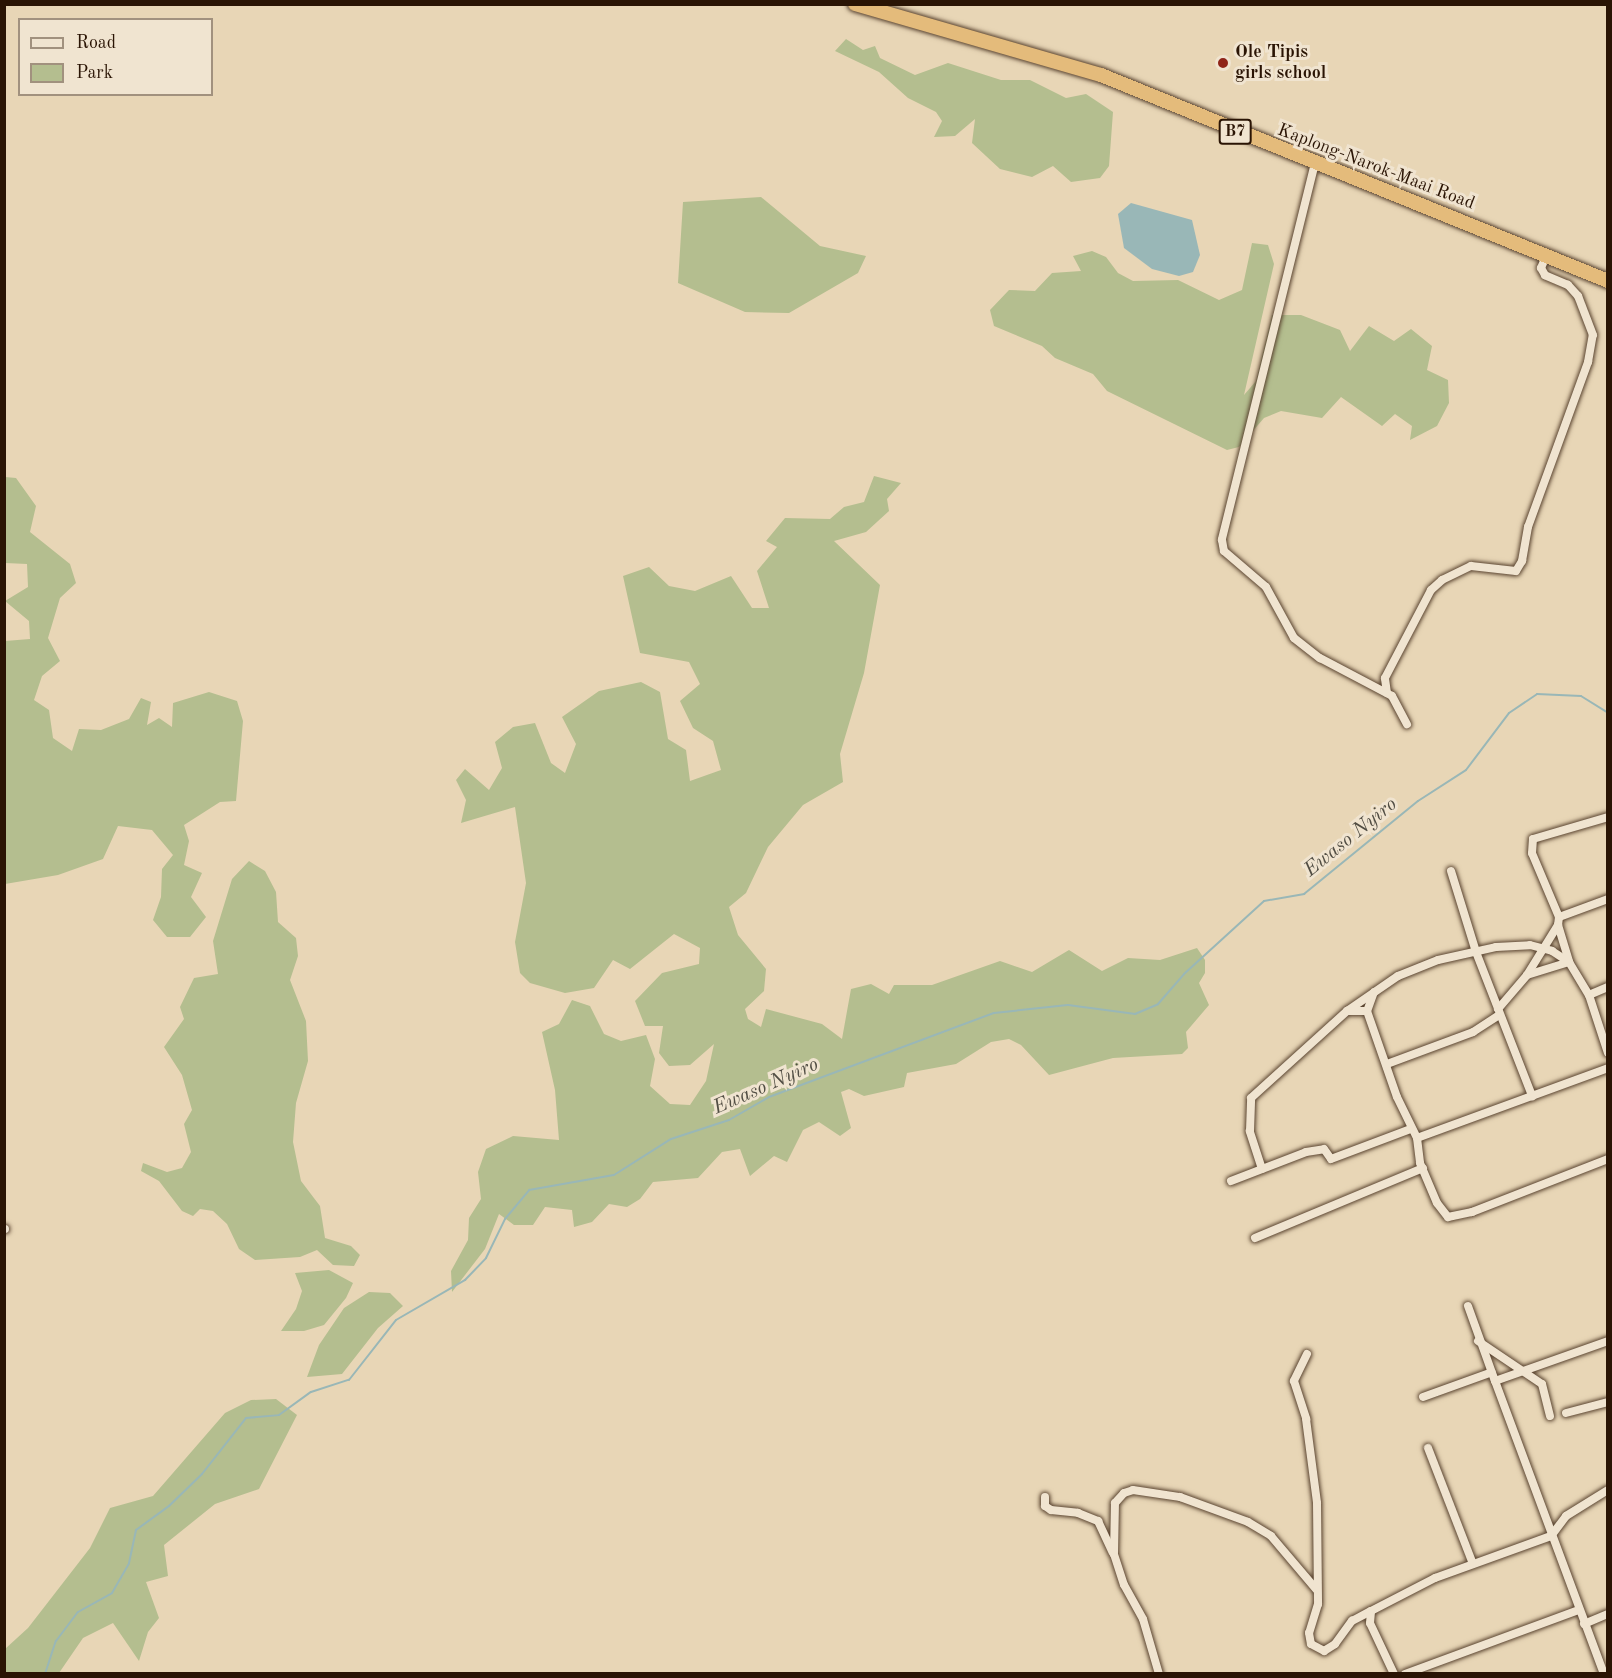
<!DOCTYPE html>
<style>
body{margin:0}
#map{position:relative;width:1612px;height:1678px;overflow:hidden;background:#e8d6b6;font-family:"Old Standard TT",serif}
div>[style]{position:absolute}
.green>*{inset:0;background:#b4be8f}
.water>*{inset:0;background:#99b7b7}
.stream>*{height:2px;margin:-1px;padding:0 1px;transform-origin:1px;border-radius:1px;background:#99b7b7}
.roads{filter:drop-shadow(0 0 2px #5a4430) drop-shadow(0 0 2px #5a4430)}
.street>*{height:8px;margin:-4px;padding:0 4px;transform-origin:4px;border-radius:4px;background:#f0e4d0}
.highway>*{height:14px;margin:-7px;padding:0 7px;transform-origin:7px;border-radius:7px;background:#e4bb7b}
.dots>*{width:16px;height:16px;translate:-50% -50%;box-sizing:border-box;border:3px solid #f0e4d0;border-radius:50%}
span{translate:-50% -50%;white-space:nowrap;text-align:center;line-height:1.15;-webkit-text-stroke:6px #f0e4d0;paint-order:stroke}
.shield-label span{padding:2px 4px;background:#f0e4d0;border:2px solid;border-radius:4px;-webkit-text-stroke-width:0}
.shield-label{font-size:16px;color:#2a1404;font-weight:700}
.poi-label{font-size:18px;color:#2a1404;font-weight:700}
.left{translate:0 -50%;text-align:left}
.street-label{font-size:18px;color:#2a1404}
.water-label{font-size:20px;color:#514d43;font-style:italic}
.frame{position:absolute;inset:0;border:6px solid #2a1404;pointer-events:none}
.legend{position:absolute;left:18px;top:18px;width:195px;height:78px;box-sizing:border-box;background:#f0e4d0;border:2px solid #a1917e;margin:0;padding:8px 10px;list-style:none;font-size:18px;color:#2a1404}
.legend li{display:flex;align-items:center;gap:12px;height:30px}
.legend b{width:30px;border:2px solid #a1917e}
</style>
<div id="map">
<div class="green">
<div style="clip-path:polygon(846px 39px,863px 50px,875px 46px,880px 58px,915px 75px,948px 63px,1001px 80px,1030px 80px,1066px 98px,1086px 94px,1113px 112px,1109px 166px,1100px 178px,1071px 182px,1053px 166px,1032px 177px,1000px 169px,972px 143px,975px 119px,955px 136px,934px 137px,942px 121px,936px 112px,908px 98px,879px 72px,835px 51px)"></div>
<div style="clip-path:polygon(761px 197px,820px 246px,866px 256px,858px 273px,789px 313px,745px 312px,678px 283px,683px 202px)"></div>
<div style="clip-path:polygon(1252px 243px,1268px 245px,1274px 264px,1244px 395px,1256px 381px,1272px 315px,1301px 315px,1340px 330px,1350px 351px,1369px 326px,1394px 341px,1411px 329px,1432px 346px,1427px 370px,1448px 380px,1449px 403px,1437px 426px,1410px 440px,1412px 426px,1395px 414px,1382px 426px,1341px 397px,1322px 418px,1281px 411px,1264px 418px,1239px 447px,1227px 450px,1107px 391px,1093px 374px,1055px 358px,1042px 346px,994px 326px,990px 310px,1009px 290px,1035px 291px,1052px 273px,1081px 271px,1073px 256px,1092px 251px,1106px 257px,1118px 273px,1133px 281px,1178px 280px,1219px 300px,1242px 290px)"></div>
<div style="clip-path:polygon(874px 476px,901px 483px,887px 499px,889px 511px,866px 532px,834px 541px,880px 585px,864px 673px,840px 754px,843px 782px,803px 805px,768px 847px,746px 893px,729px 907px,738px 935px,766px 969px,764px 991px,745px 1009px,748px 1019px,761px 1027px,766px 1009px,822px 1024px,842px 1039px,851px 989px,871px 984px,889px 994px,894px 985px,932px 985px,1000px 961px,1032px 972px,1069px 950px,1102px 971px,1128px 958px,1160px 960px,1197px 948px,1205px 960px,1205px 973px,1199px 983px,1209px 1005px,1186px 1032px,1188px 1048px,1182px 1054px,1113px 1058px,1049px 1075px,1021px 1045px,1009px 1039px,991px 1042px,956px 1064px,907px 1073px,904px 1087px,864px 1096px,849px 1089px,841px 1092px,851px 1128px,840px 1136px,819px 1122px,803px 1130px,787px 1162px,774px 1156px,750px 1176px,740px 1149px,722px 1152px,698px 1178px,653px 1182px,640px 1199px,627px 1207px,609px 1204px,592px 1222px,574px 1227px,572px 1210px,545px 1207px,533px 1225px,514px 1225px,499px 1214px,485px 1249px,452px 1292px,451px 1271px,468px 1240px,469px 1218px,481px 1199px,478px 1172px,486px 1149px,513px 1136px,559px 1140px,555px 1090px,542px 1032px,559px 1024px,572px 1000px,590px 1006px,604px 1034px,621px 1041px,646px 1035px,655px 1059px,650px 1086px,670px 1104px,690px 1105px,706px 1081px,714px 1044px,690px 1065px,669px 1066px,659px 1053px,663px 1026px,645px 1026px,635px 1001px,662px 973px,699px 964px,700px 948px,674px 934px,630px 969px,613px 960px,594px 988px,565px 993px,530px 983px,520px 973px,515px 942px,526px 883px,515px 807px,461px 823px,466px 800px,456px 780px,465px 769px,489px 790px,502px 768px,495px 742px,513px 727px,535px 723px,551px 763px,565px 773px,576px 744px,562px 717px,599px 691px,641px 682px,660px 692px,668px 739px,686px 750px,690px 781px,721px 770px,713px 741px,693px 728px,680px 701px,700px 684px,689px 662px,640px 653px,623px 576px,649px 567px,669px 586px,695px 591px,731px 576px,752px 608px,769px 608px,757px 571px,777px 547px,766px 541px,785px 518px,830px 519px,844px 507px,864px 502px)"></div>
<div style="clip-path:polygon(5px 477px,16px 478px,36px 506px,30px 532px,70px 564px,76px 583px,60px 598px,48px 638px,60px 661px,42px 676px,34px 700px,49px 710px,53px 738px,72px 751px,79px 729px,101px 730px,129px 719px,141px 698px,151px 702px,147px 725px,159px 718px,172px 727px,173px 703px,209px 692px,237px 701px,243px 721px,236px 801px,220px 802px,184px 825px,189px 841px,184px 865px,202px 873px,191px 897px,206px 917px,190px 937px,167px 937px,153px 920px,161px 897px,162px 869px,173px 855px,152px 830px,118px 826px,103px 859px,58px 875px,5px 884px,5px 641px,30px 639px,29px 621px,5px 601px,28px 587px,27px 564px,5px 563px)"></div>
<div style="clip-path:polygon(249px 861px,265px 871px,276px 892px,278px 922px,296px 938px,298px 956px,290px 980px,306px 1021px,308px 1061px,296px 1103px,293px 1142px,301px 1181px,320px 1206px,325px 1238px,351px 1246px,360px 1255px,354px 1266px,333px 1265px,317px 1250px,300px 1257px,255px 1260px,239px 1249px,227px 1224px,213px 1211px,200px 1209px,193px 1216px,182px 1211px,159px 1181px,141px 1171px,143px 1163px,167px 1172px,182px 1168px,191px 1152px,184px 1124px,192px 1110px,182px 1075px,164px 1047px,184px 1019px,180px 1007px,194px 978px,218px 974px,213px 941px,232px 879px)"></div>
<div style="clip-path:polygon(329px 1270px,353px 1283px,346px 1298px,324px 1325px,304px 1331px,281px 1331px,296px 1309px,302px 1291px,295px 1273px)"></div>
<div style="clip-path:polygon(369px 1292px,390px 1293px,403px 1306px,378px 1328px,342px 1374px,307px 1377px,319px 1345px,344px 1308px)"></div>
<div style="clip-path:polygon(276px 1399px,297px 1415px,259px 1489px,215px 1504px,164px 1545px,168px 1576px,146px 1582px,159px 1618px,148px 1632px,139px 1661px,113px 1623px,83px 1638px,59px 1673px,5px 1673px,5px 1649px,28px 1628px,90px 1548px,110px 1508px,153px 1496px,225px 1413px,251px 1400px)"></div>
</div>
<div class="water">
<div style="clip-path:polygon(1131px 203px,1192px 220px,1200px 255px,1193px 272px,1179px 276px,1152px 269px,1124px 248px,1118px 214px)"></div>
</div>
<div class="stream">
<div style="left:45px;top:1674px;width:35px;rotate:-72deg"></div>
<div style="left:56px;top:1641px;width:36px;rotate:-53deg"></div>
<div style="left:78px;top:1612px;width:39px;rotate:-29deg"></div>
<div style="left:112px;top:1593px;width:34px;rotate:-60deg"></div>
<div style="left:129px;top:1563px;width:34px;rotate:-78deg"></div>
<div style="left:136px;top:1530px;width:41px;rotate:-36deg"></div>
<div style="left:169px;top:1506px;width:46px;rotate:-44.1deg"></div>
<div style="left:202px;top:1474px;width:71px;rotate:-51.8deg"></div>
<div style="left:246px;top:1418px;width:33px;rotate:-5deg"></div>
<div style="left:279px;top:1415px;width:39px;rotate:-36deg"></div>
<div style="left:311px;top:1392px;width:40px;rotate:-18deg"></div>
<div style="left:349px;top:1380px;width:76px;rotate:-51.9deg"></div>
<div style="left:396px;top:1320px;width:80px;rotate:-30.1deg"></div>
<div style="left:465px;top:1280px;width:30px;rotate:-46deg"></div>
<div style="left:486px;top:1258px;width:43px;rotate:-64deg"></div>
<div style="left:505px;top:1219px;width:38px;rotate:-50deg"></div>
<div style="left:529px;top:1190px;width:86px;rotate:-10deg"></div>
<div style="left:614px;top:1175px;width:67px;rotate:-32.3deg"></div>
<div style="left:671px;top:1139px;width:61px;rotate:-18.1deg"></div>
<div style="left:729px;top:1120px;width:46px;rotate:-29.9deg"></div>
<div style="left:769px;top:1097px;width:240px;rotate:-20.5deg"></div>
<div style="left:994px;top:1013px;width:74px;rotate:-6.2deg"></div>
<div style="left:1068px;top:1005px;width:68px;rotate:7.7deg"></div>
<div style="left:1135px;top:1014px;width:25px;rotate:-23deg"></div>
<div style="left:1158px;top:1004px;width:40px;rotate:-49deg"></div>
<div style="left:1184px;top:974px;width:108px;rotate:-42.4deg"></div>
<div style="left:1264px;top:901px;width:41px;rotate:-9.9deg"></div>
<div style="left:1304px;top:894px;width:147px;rotate:-39.2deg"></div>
<div style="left:1418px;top:801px;width:57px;rotate:-32.9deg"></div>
<div style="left:1466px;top:770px;width:71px;rotate:-53deg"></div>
<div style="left:1509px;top:713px;width:34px;rotate:-34deg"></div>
<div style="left:1537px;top:694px;width:44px;rotate:2.6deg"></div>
<div style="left:1581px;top:696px;width:32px;rotate:32deg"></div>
</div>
<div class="roads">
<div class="street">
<div style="left:1315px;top:163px;width:388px;rotate:103.9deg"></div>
<div style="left:1222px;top:540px;width:11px;rotate:80deg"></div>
<div style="left:1224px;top:551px;width:55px;rotate:40.6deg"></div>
<div style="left:1266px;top:587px;width:58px;rotate:61.2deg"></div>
<div style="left:1294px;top:638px;width:33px;rotate:38deg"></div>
<div style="left:1320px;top:658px;width:81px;rotate:27.8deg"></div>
<div style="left:1392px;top:696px;width:32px;rotate:62deg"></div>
<div style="left:1387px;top:693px;width:15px;rotate:-98deg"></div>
<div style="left:1385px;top:678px;width:99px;rotate:-62.4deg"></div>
<div style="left:1431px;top:590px;width:15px;rotate:-42deg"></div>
<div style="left:1442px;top:580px;width:32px;rotate:-26deg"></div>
<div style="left:1471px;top:566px;width:45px;rotate:6.3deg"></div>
<div style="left:1516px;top:571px;width:12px;rotate:-59deg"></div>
<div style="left:1522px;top:561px;width:35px;rotate:-80deg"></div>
<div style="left:1528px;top:527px;width:176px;rotate:-70deg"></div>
<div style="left:1588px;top:362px;width:27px;rotate:-80deg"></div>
<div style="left:1593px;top:335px;width:42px;rotate:-111deg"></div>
<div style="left:1578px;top:296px;width:15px;rotate:-132deg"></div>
<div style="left:1568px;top:285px;width:25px;rotate:-157deg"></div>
<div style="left:1545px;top:275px;width:8px;rotate:-120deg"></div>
<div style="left:1541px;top:268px;width:13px;rotate:-67deg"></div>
<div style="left:1451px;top:871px;width:85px;rotate:72.8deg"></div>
<div style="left:1476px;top:952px;width:155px;rotate:68.7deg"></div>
<div style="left:1608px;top:899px;width:52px;rotate:159.8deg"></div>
<div style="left:1559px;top:917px;width:8px;rotate:97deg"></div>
<div style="left:1558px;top:925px;width:39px;rotate:73deg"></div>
<div style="left:1569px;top:962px;width:39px;rotate:59deg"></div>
<div style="left:1589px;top:995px;width:61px;rotate:71.9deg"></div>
<div style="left:1559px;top:917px;width:69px;rotate:-112.9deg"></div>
<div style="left:1532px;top:853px;width:14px;rotate:-86deg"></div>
<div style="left:1533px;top:839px;width:78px;rotate:-16.3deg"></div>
<div style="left:1527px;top:975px;width:59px;rotate:-58.2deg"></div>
<div style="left:1374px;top:992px;width:20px;rotate:110deg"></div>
<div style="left:1367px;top:1011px;width:91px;rotate:70.8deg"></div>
<div style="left:1397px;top:1097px;width:46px;rotate:64deg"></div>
<div style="left:1417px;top:1138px;width:25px;rotate:83deg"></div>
<div style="left:1420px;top:1163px;width:43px;rotate:67deg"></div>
<div style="left:1437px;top:1203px;width:18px;rotate:52deg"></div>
<div style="left:1448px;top:1217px;width:25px;rotate:-12deg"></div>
<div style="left:1472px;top:1212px;width:146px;rotate:-21.3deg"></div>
<div style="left:1589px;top:995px;width:21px;rotate:-23deg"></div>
<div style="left:1498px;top:1009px;width:45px;rotate:-49.5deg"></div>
<div style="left:1527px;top:975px;width:44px;rotate:-17.2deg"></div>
<div style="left:1347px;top:1011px;width:62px;rotate:-34.5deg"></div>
<div style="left:1398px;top:976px;width:43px;rotate:-21.8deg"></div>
<div style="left:1438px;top:960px;width:59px;rotate:-12.6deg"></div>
<div style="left:1496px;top:947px;width:34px;rotate:-3deg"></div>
<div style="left:1530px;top:945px;width:23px;rotate:15deg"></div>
<div style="left:1552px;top:951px;width:20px;rotate:33deg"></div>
<div style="left:1387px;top:1064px;width:92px;rotate:-20.4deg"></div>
<div style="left:1473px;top:1032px;width:31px;rotate:-33deg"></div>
<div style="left:1417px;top:1138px;width:203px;rotate:-20.1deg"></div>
<div style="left:1262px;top:1169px;width:40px;rotate:-108deg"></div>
<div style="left:1250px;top:1131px;width:33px;rotate:-88deg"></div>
<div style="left:1251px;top:1098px;width:130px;rotate:-42.2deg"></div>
<div style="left:1347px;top:1011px;width:20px"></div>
<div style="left:1231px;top:1181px;width:80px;rotate:-21.1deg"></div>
<div style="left:1306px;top:1152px;width:18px;rotate:-9deg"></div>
<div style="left:1324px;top:1149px;width:12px;rotate:55deg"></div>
<div style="left:1331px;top:1159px;width:85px;rotate:-20.6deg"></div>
<div style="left:4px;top:1229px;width:1px"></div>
<div style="left:1255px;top:1238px;width:182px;rotate:-22.6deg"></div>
<div style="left:1468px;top:1306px;width:80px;rotate:70.2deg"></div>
<div style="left:1478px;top:1341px;width:77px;rotate:33.9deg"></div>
<div style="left:1542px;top:1384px;width:33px;rotate:76deg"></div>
<div style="left:1307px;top:1354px;width:30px;rotate:116deg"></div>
<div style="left:1294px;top:1381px;width:40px;rotate:72deg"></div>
<div style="left:1306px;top:1419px;width:85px;rotate:82.5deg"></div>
<div style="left:1317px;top:1503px;width:101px;rotate:89.4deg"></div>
<div style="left:1318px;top:1604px;width:30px;rotate:107deg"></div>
<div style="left:1309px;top:1633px;width:11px;rotate:80deg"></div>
<div style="left:1311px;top:1644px;width:15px;rotate:28deg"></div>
<div style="left:1324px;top:1651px;width:13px;rotate:-32deg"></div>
<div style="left:1335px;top:1644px;width:29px;rotate:-54deg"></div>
<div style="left:1352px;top:1621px;width:21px;rotate:-28deg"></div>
<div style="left:1423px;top:1397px;width:73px;rotate:-19.9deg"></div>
<div style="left:1566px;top:1413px;width:43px;rotate:-14.7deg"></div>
<div style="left:1428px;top:1448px;width:124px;rotate:68.8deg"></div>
<div style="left:1045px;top:1497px;width:9px;rotate:90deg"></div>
<div style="left:1045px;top:1506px;width:7px;rotate:34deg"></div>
<div style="left:1051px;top:1510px;width:27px;rotate:6deg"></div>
<div style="left:1078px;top:1513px;width:22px;rotate:22deg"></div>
<div style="left:1098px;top:1521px;width:35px;rotate:65deg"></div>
<div style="left:1584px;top:1624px;width:26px;rotate:-23deg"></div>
<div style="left:1159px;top:1674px;width:57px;rotate:-106.2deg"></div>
<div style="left:1143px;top:1619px;width:39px;rotate:-119deg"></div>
<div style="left:1124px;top:1585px;width:33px;rotate:-108deg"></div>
<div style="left:1114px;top:1554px;width:51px;rotate:-88.9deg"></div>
<div style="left:1115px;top:1503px;width:13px;rotate:-48deg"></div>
<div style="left:1124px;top:1493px;width:9px;rotate:-18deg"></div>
<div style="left:1133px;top:1490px;width:48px;rotate:8.5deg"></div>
<div style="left:1180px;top:1497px;width:72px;rotate:20.2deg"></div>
<div style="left:1248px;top:1522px;width:27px;rotate:31deg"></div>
<div style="left:1271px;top:1536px;width:70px;rotate:49.7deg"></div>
<div style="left:1394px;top:1674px;width:56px;rotate:-115.2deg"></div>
<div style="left:1370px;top:1623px;width:12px;rotate:-85deg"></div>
<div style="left:1371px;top:1611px;width:72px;rotate:-27.3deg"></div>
<div style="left:1435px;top:1578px;width:123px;rotate:-19.9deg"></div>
<div style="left:1551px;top:1536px;width:25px;rotate:-53deg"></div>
<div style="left:1566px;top:1516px;width:49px;rotate:-31.8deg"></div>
<div style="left:1405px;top:1674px;width:185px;rotate:-20.2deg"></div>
<div style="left:1604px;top:1674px;width:313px;rotate:-110.4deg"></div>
<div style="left:1495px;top:1381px;width:120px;rotate:-19.5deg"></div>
</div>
<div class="highway">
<div style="left:855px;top:4px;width:256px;rotate:16.1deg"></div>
<div style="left:1101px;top:75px;width:547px;rotate:22.11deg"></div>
</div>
</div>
<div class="dots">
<div style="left:1223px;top:63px;background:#8f2418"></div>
</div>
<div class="shield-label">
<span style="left:1235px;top:132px">B7</span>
</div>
<div class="poi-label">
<span class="left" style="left:1235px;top:63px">Ole Tipis<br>girls school</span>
</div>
<div class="street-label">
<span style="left:1376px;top:167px;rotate:21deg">Kaplong-Narok-Maai Road</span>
</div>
<div class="water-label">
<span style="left:1351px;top:838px;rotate:-39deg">Ewaso Nyiro</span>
<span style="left:766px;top:1087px;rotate:-24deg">Ewaso Nyiro</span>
</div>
<div class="frame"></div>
<ul class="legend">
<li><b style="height:8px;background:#f0e4d0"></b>Road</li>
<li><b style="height:16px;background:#b4be8f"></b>Park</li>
</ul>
</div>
